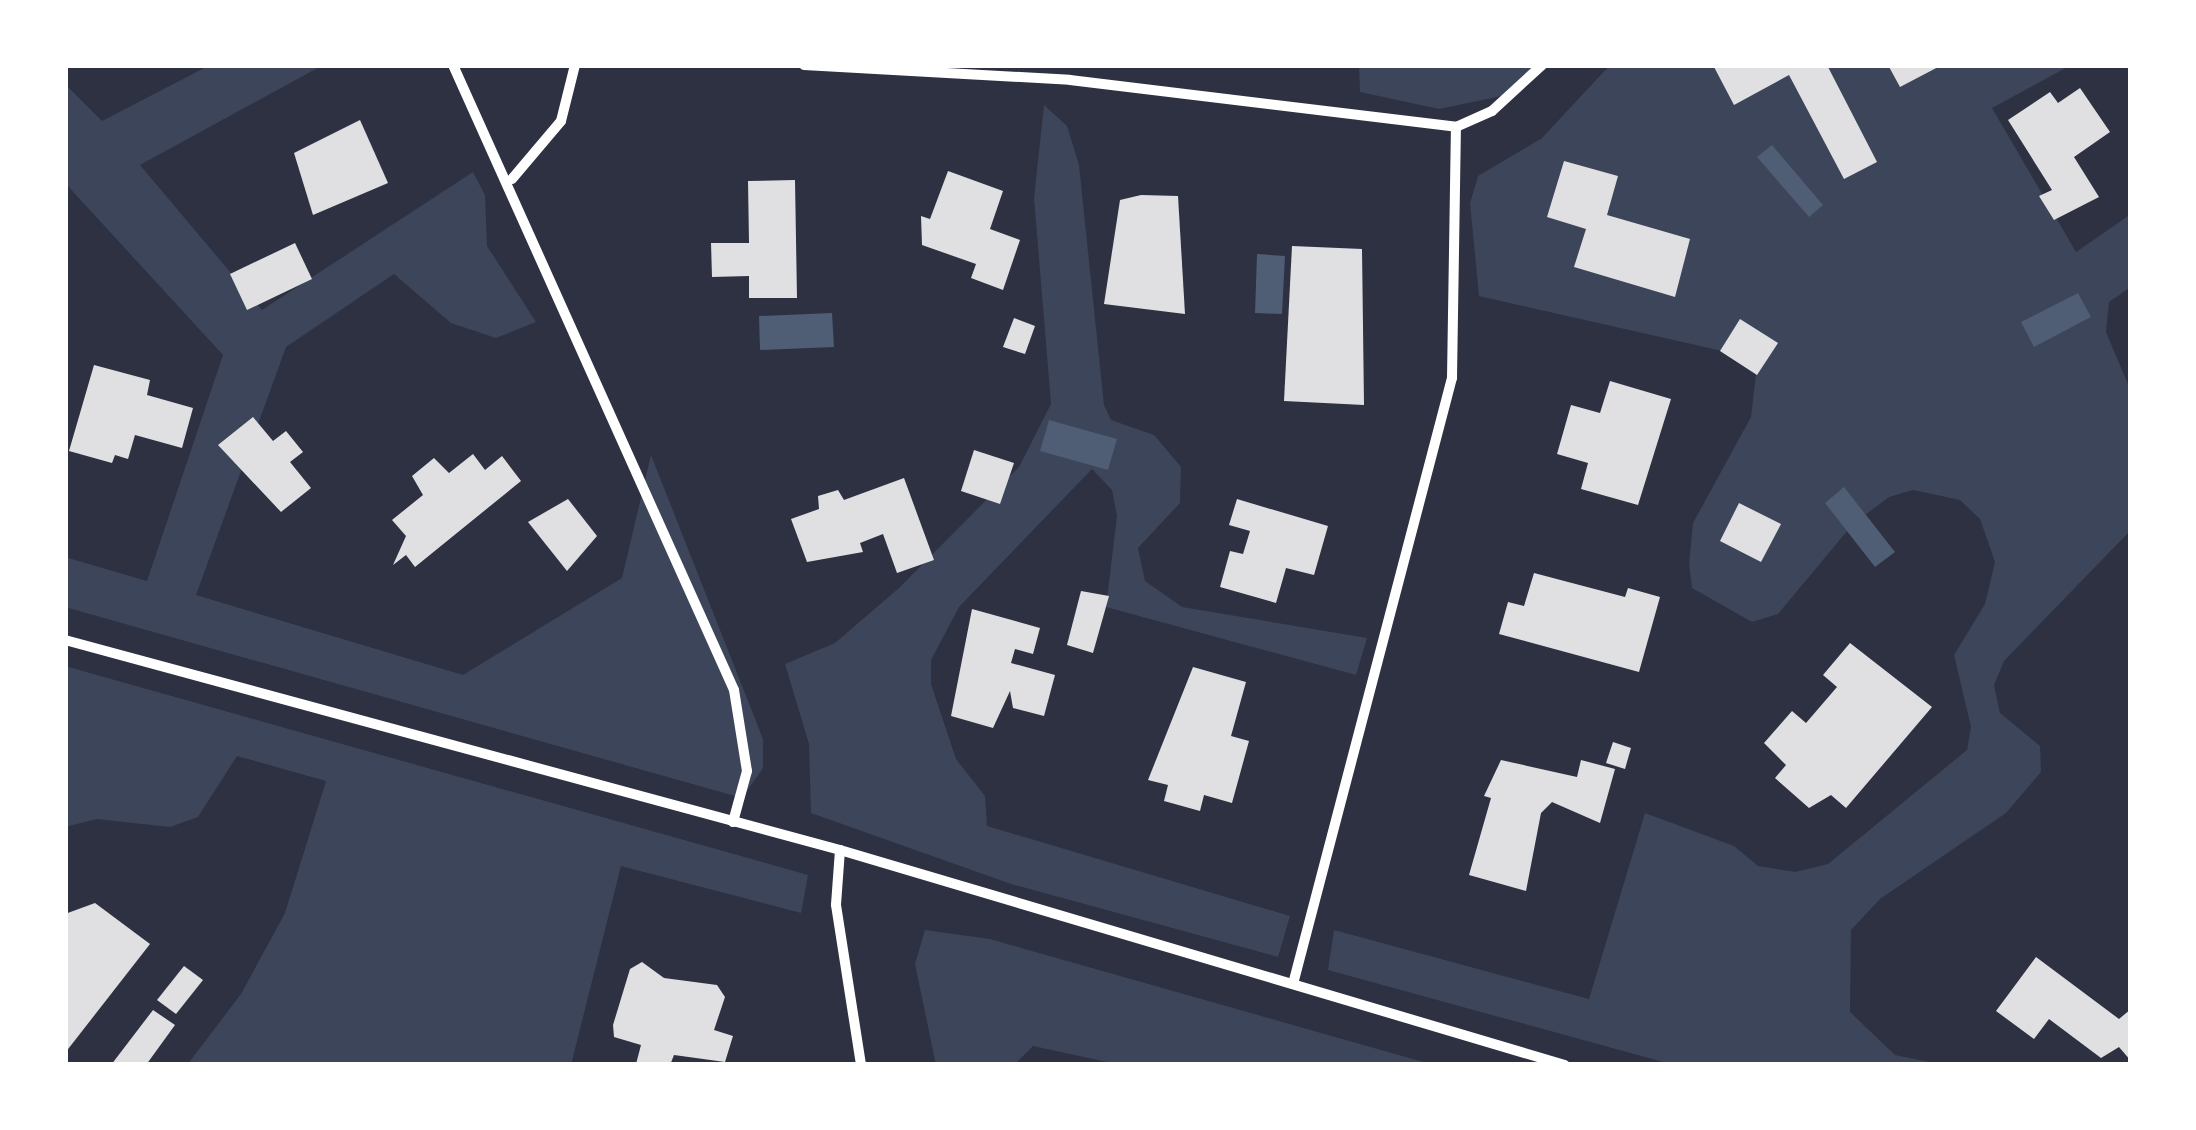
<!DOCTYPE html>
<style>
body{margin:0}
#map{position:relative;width:2196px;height:1130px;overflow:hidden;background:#2d3142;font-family:Lato,sans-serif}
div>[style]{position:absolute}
.green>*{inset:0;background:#3c4559}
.water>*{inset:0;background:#4f5d75}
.building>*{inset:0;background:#e0e0e3}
.minor>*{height:10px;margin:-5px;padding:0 5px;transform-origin:5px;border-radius:5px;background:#fff}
span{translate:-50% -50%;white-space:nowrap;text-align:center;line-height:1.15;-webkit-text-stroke:10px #fff;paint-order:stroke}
.frame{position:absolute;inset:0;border:68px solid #fff;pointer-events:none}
</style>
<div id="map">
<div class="green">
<div style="clip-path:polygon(210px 65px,323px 65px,140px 165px,262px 310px,473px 172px,485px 195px,487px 246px,536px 322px,496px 338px,451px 323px,394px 274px,286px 347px,196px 595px,463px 675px,622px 578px,651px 455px,763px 739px,763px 768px,742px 798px,65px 607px,65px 557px,147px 581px,223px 355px,65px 183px,65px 84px,102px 121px)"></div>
<div style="clip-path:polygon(1359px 65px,1541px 65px,1516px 93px,1439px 109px,1360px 92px)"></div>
<div style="clip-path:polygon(1610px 65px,2071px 65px,1992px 108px,2076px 252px,2131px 214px,2131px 287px,2109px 302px,2106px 332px,2131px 391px,2131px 530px,2004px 661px,1994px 685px,2000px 713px,2040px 746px,2041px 772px,2006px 813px,1880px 899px,1851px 930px,1850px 1012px,1895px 1055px,1944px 1065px,1674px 1065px,1328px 970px,1334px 930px,1589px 999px,1645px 813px,1734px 846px,1758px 866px,1795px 872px,1828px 864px,1967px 750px,1971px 727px,1954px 655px,1985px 604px,1995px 562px,1980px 519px,1960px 500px,1913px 490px,1889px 497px,1853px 524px,1778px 614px,1752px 622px,1692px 588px,1689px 564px,1693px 523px,1751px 417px,1756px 374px,1731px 353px,1479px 296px,1470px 203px,1478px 176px,1542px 138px)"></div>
<div style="clip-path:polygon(1044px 105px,1067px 126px,1079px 165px,1104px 405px,1111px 420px,1154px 435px,1181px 467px,1180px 503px,1138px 548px,1145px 581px,1182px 607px,1367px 638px,1356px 675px,1106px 607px,1117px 516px,1112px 490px,1092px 469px,959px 607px,931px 660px,931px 684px,956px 759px,985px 796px,987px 826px,1290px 916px,1278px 957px,1011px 884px,811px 813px,809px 744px,785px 664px,835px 643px,899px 588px,1019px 467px,1051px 404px,1034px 198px)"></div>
<div style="clip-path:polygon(65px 666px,808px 875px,801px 913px,621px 866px,571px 1065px,187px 1065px,241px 994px,285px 913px,326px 781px,237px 756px,198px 817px,170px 827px,97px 819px,65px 827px)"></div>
<div style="clip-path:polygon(925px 930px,990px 939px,1434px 1065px,1121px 1065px,1033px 1046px,1014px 1065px,936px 1065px,915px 964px)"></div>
</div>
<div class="water">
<div style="clip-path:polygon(1772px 145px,1823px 205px,1809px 217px,1757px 157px)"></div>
<div style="clip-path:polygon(1257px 254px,1285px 256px,1282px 314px,1255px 313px)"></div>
<div style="clip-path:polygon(2078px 293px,2091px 317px,2034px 347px,2021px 322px)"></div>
<div style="clip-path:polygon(832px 313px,834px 347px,760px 350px,759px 316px)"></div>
<div style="clip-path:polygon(1049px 420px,1117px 439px,1108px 470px,1040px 451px)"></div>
<div style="clip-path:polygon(1844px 487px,1895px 552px,1875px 567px,1825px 503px)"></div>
</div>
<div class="building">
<div style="clip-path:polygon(1713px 65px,1827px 65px,1877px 162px,1844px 179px,1789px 75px,1734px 105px)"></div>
<div style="clip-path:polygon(1888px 65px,1942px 65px,1900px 87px)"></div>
<div style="clip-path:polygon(2080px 88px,2110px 132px,2074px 157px,2099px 197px,2054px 220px,2039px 196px,2052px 190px,2008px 120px,2050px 92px,2058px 103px)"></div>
<div style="clip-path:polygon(360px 120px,388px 183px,313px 215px,294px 153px)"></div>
<div style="clip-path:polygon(1564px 161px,1618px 176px,1607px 215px,1690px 239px,1675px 297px,1574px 267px,1586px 229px,1547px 217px)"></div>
<div style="clip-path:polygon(948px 171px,1003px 191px,990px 229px,1020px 240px,1003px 290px,971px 278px,976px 264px,922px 245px,921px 216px,930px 219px)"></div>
<div style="clip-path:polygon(795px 180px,797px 298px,749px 298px,749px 276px,712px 277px,711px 243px,749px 243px,748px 181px)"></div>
<div style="clip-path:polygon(1141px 195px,1178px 196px,1185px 314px,1104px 304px,1120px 200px)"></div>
<div style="clip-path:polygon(295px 243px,312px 279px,247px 310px,230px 274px)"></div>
<div style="clip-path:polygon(1292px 246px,1362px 249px,1364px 405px,1284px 401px)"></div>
<div style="clip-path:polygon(1014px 318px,1035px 326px,1025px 354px,1003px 347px)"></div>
<div style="clip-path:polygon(1740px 319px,1778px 343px,1757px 375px,1720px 351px)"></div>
<div style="clip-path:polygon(94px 365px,150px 380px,147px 395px,193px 408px,182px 448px,135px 435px,128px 459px,115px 455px,112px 463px,69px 451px)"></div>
<div style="clip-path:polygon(1610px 381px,1671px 399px,1638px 505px,1581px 489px,1588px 463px,1557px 454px,1571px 405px,1600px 413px)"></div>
<div style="clip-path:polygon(253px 417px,273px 441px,286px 431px,303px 452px,290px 462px,311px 488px,281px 512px,218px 445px)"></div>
<div style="clip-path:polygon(974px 450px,1014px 463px,1000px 504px,961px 491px)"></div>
<div style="clip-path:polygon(473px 454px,485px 470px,502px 456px,521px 481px,415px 567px,406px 555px,393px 565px,406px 536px,392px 520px,423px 495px,412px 476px,434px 458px,449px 473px)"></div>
<div style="clip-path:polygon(904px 478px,934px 560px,897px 573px,883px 534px,860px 543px,863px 552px,807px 562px,791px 519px,819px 509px,818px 496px,838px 490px,844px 500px)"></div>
<div style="clip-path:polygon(568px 499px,597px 536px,567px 571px,528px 522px)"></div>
<div style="clip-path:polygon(1237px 499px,1328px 526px,1314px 575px,1286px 568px,1276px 603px,1220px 587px,1230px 551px,1243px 554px,1250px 531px,1229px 525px)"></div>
<div style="clip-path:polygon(1739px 503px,1781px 524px,1761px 562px,1720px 541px)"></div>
<div style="clip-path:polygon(1534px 573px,1625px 597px,1628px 588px,1660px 597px,1639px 672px,1499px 634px,1508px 602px,1524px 606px)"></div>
<div style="clip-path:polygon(1081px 591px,1109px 596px,1093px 653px,1067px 645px)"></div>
<div style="clip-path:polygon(972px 609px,1040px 628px,1033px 654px,1015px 649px,1011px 663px,1055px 675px,1044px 716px,1013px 708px,1010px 691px,993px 728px,951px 716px)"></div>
<div style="clip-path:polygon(1850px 643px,1932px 707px,1846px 808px,1831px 795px,1809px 808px,1775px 778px,1786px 765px,1764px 743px,1792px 711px,1806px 723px,1837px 687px,1823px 675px)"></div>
<div style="clip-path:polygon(1193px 667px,1246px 682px,1231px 736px,1249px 741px,1232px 803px,1204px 795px,1200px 811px,1164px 801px,1168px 785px,1148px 780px)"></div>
<div style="clip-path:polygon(1613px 742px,1631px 748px,1625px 769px,1606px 763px)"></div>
<div style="clip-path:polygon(1501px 760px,1577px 777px,1581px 760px,1615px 769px,1600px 823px,1552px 802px,1541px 813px,1526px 891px,1469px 875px,1491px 798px,1484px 796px)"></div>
<div style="clip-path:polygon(95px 903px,150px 944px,65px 1053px,65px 914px)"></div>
<div style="clip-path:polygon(2036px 957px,2119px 1019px,2131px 1009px,2131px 1061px,2119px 1047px,2101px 1058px,2049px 1019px,2034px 1039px,1996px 1011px)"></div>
<div style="clip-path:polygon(642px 962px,664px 978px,717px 985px,725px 997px,714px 1030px,733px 1036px,725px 1062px,674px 1055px,670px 1065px,636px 1064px,641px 1045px,614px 1037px,613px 1025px,630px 969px)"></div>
<div style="clip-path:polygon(184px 966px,203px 980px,176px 1014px,157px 1000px)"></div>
<div style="clip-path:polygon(153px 1010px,175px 1025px,146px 1065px,111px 1065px)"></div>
</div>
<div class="minor">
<div style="left:453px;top:65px;width:685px;rotate:65.79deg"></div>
<div style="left:734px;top:690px;width:82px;rotate:80.9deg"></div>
<div style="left:747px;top:771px;width:53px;rotate:105.4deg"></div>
<div style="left:804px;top:65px;width:266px;rotate:3.2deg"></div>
<div style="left:1070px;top:80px;width:389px;rotate:6.9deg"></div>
<div style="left:512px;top:179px;width:76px;rotate:-49.8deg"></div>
<div style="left:561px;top:121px;width:58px;rotate:-76deg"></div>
<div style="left:65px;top:640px;width:803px;rotate:15.16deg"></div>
<div style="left:840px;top:850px;width:756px;rotate:16.52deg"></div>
<div style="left:840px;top:850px;width:55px;rotate:94.2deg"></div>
<div style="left:836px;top:905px;width:162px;rotate:81.1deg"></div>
<div style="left:1293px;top:984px;width:627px;rotate:-75.3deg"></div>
<div style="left:1452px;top:378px;width:251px;rotate:-89.1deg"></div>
<div style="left:1456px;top:127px;width:39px;rotate:-24deg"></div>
<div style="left:1492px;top:111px;width:68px;rotate:-42.6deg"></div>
</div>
<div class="frame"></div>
</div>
